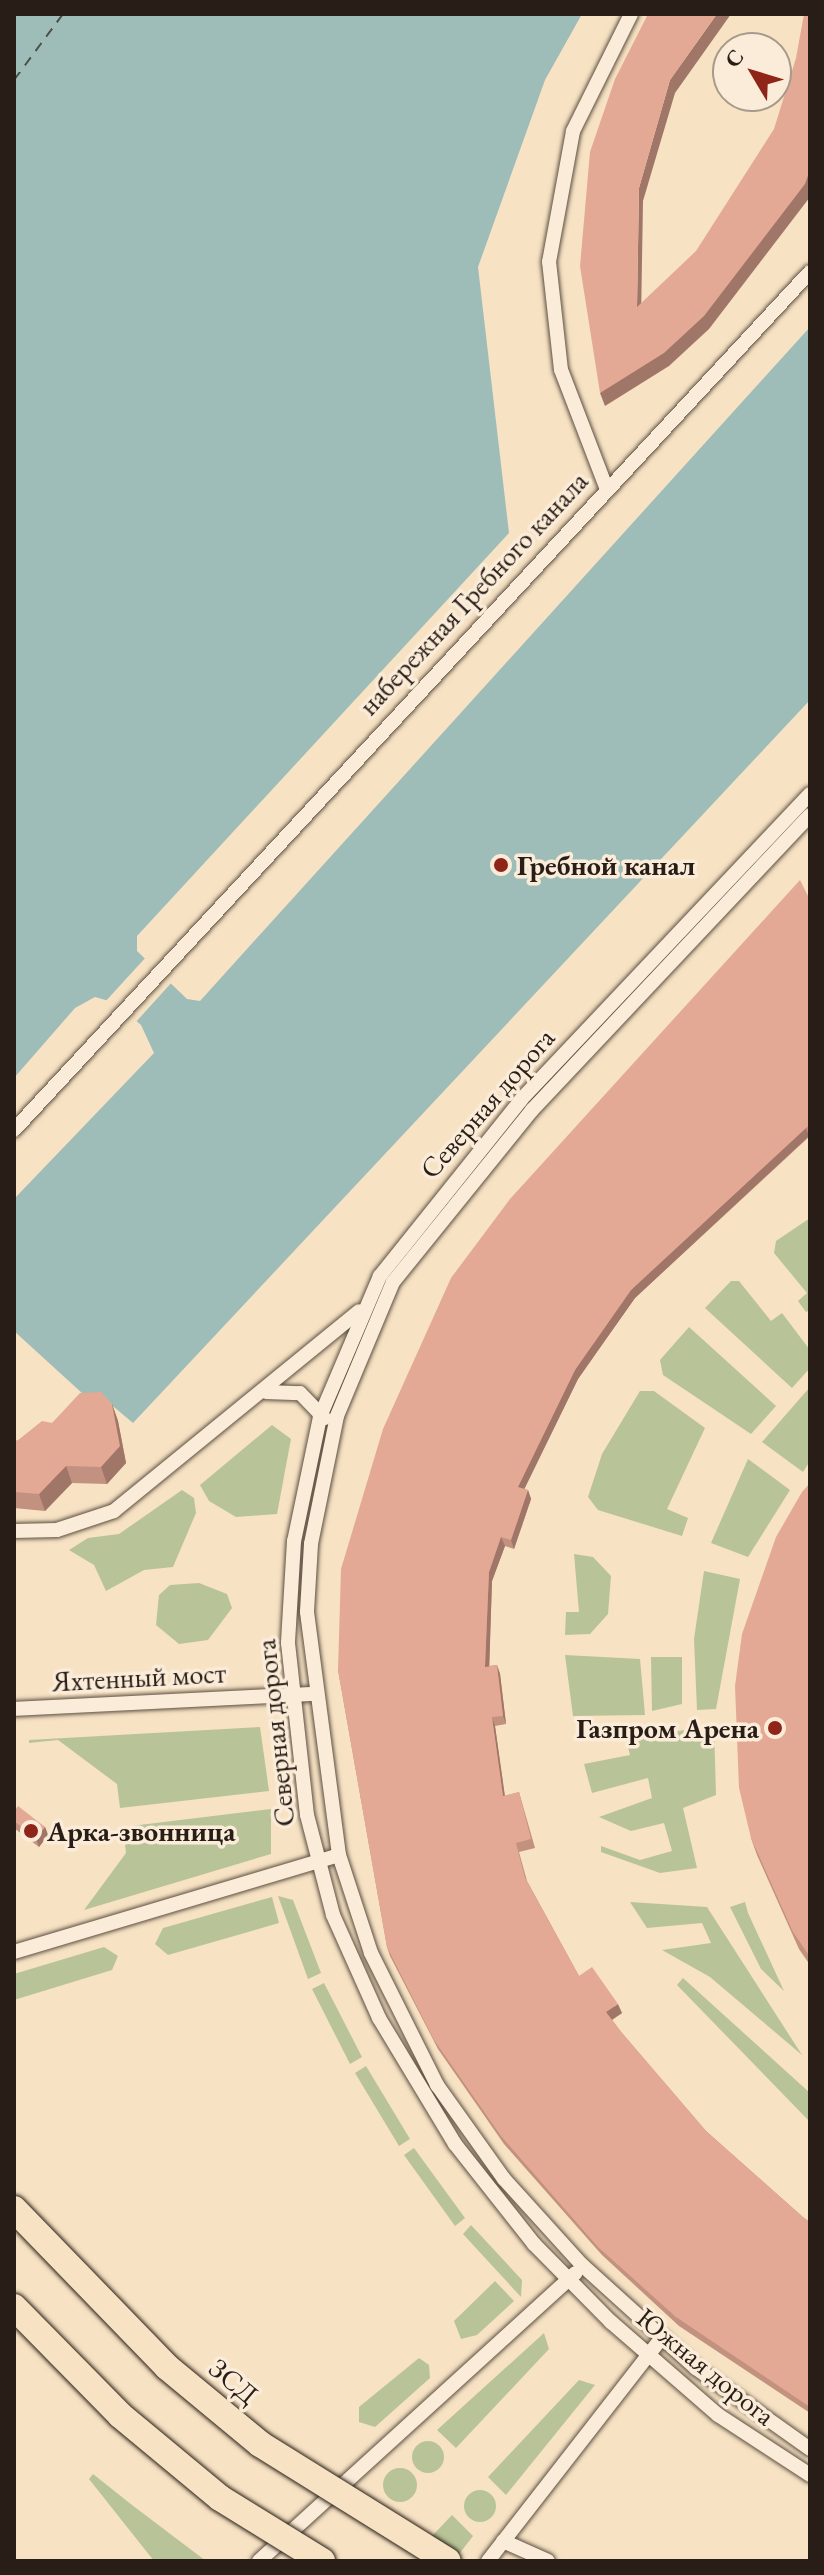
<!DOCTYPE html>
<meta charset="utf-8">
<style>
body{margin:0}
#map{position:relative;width:824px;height:2575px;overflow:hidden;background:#f7e2c3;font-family:"EB Garamond",serif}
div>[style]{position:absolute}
.green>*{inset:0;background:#b8c497}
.round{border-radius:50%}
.water>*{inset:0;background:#9ebdb8}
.pier>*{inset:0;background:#f7e2c3}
.ferry>*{height:2px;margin-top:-1px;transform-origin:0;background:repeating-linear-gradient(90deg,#4c4e47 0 10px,transparent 0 18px)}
.roads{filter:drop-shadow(0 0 2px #5c4f42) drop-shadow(0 0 2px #5c4f42)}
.street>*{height:14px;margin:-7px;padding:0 7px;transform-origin:7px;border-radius:7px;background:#faecd8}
.bridges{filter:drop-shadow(0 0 2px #291e17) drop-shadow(0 0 2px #291e17)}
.highway-bridge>*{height:26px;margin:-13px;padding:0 13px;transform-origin:13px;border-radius:13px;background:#f7e2c3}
.wall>*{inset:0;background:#c3917f}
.shaded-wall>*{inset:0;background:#9f7668}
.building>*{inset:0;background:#e3a994}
.dots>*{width:22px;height:22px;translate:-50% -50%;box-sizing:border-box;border:4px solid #faecd8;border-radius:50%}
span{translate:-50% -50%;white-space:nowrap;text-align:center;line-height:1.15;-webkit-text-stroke:7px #faecd8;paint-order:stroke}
.street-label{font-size:28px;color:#291e17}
.poi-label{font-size:28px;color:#291e17;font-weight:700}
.left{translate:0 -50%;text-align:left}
.right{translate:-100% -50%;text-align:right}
.frame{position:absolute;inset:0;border:16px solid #291e17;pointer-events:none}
.north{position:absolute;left:712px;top:32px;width:80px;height:80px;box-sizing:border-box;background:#faecd8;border:2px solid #a69a8b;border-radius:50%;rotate:308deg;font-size:22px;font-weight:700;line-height:32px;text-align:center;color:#291e17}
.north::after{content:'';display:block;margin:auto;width:28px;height:36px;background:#8f2418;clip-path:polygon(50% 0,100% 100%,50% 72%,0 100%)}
</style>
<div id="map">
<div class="green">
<div style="clip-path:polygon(810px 1218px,810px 1310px,806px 1312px,798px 1301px,807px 1293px,774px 1253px,776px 1241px)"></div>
<div style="clip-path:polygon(731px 1281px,739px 1281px,771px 1321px,782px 1313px,810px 1350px,810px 1368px,792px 1388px,705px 1308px)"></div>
<div style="clip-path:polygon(689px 1327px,776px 1406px,751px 1434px,663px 1375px,660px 1360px)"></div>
<div style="clip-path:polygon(810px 1387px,810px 1461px,803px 1472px,762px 1442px)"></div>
<div style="clip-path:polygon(640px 1391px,654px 1391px,705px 1428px,667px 1509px,688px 1518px,682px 1536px,598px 1510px,588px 1497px,602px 1454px)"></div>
<div style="clip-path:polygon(272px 1425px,291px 1439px,277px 1514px,236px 1517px,209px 1501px,200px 1485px)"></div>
<div style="clip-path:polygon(748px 1459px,790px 1490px,748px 1557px,711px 1543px)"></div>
<div style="clip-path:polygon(182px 1490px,194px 1498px,196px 1513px,173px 1567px,144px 1570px,106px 1591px,94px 1565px,69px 1550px,88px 1538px,119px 1534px)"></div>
<div style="clip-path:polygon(574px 1554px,593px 1557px,611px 1576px,608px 1614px,590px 1634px,565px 1635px,566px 1612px,579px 1612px)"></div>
<div style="clip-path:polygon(704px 1571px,740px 1579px,716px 1709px,697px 1710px,694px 1639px)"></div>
<div style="clip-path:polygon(199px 1583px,227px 1594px,232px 1608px,208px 1640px,179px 1644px,156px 1625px,159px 1595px,170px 1585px)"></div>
<div style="clip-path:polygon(565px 1655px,640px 1659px,645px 1715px,573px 1716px)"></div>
<div style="clip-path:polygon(651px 1657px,682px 1657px,682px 1704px,652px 1711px)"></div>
<div style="clip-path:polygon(714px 1725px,716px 1795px,683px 1808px,697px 1868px,660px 1873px,601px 1852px,601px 1846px,640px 1860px,672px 1851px,664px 1823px,631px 1831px,599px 1817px,652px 1798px,648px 1778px,592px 1793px,584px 1764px,630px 1755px,626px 1740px)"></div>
<div style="clip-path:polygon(260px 1727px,269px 1791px,120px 1808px,117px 1784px,58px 1740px,29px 1743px,29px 1740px)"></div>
<div style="clip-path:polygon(271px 1809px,271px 1854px,84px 1910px,126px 1853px,123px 1827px)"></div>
<div style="clip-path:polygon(278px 1896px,293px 1900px,321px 1973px,308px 1979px)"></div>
<div style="clip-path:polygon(272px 1897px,279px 1923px,168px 1955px,155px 1944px,163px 1928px)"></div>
<div style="clip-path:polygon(630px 1902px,707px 1907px,802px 2055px,710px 1977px,662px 1950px,711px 1943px,702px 1923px,647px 1928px)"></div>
<div style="clip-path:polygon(745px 1902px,748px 1913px,784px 1991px,761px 1969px,730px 1907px)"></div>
<div style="clip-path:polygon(104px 1947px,118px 1956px,112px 1970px,14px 2000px,14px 1974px)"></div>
<div style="clip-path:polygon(683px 1978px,810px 2093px,810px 2122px,677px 1985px)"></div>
<div style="clip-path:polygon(324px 1983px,362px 2057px,350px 2064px,312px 1989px)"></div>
<div style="clip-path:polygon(366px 2066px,410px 2139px,399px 2146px,355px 2073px)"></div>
<div style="clip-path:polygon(414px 2148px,465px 2218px,455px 2226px,404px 2155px)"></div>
<div style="clip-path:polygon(471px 2225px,522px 2280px,521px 2297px,463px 2234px)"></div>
<div style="clip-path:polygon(495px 2281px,514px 2301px,477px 2335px,461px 2339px,454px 2321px)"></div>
<div style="clip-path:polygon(544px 2333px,549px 2349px,456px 2448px,437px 2430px)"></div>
<div style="clip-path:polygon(419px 2358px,429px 2365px,430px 2378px,375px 2427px,359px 2422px,359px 2407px)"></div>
<div style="clip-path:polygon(579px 2380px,595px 2385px,506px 2495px,488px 2477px)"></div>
<div class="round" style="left:412px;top:2441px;width:32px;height:32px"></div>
<div class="round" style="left:383px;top:2468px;width:34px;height:34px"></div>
<div style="clip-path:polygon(93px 2474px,132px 2505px,206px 2561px,154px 2561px,89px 2479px)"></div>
<div class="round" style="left:464px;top:2490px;width:32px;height:32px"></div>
<div style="clip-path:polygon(452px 2515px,473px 2536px,456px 2558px,432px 2536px)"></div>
</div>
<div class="water">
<div style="clip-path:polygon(14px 14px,582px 14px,545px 80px,478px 267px,509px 533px,137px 936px,137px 951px,187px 999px,200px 1001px,810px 327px,810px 700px,133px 1423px,114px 1407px,94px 1404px,14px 1331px,14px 1199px,154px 1053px,141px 1025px,116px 1003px,95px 997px,75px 1008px,14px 1078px)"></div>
</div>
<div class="pier">
<div style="clip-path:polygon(147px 956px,173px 981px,134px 1024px,104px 1003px)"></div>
</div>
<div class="ferry">
<div style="left:14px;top:80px;width:82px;rotate:-53.4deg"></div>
</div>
<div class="roads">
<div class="street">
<div style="left:606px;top:487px;width:125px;rotate:-111deg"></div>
<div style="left:561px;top:370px;width:109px;rotate:-96.3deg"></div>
<div style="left:549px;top:262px;width:133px;rotate:-79.6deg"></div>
<div style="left:573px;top:131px;width:131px;rotate:-63.6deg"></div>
<div style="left:810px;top:794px;width:421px;rotate:133.4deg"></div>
<div style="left:521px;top:1100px;width:226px;rotate:128.7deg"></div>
<div style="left:380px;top:1276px;width:153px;rotate:113.1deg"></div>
<div style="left:320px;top:1417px;width:127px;rotate:101.8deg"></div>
<div style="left:294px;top:1541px;width:102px;rotate:93.4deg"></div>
<div style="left:288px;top:1643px;width:173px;rotate:83.7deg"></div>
<div style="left:307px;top:1815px;width:103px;rotate:75.4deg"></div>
<div style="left:333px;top:1915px;width:113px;rotate:65.9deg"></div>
<div style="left:379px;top:2018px;width:147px;rotate:58.9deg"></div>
<div style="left:455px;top:2144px;width:127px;rotate:51.7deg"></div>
<div style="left:534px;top:2244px;width:110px;rotate:45.4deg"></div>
<div style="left:611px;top:2322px;width:142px;rotate:41deg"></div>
<div style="left:718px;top:2415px;width:110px;rotate:33.1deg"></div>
<div style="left:810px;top:815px;width:405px;rotate:133.3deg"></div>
<div style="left:532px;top:1110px;width:221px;rotate:128.9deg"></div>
<div style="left:393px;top:1282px;width:145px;rotate:112.7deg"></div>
<div style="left:337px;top:1416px;width:131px;rotate:101.5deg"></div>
<div style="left:311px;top:1544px;width:68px;rotate:93.4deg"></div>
<div style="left:307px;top:1612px;width:245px;rotate:82.5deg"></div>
<div style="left:339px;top:1855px;width:103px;rotate:71.9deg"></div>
<div style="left:371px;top:1953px;width:148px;rotate:63.4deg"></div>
<div style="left:437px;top:2085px;width:115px;rotate:54.5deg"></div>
<div style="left:504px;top:2179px;width:116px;rotate:47.8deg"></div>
<div style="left:582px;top:2265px;width:154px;rotate:42.1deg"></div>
<div style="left:696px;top:2368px;width:140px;rotate:35.4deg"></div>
<div style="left:14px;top:1130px;width:1170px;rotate:-47.15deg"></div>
<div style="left:266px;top:1392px;width:34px;rotate:2deg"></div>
<div style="left:300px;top:1393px;width:35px;rotate:46deg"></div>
<div style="left:14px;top:1531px;width:43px;rotate:-1.3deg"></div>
<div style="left:57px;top:1530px;width:60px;rotate:-18.4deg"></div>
<div style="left:114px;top:1511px;width:316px;rotate:-39.2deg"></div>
<div style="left:14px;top:1709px;width:300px;rotate:-2.9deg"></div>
<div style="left:14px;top:1952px;width:339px;rotate:-16.6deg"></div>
<div style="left:503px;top:2541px;width:49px;rotate:24deg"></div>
<div style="left:259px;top:2561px;width:428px;rotate:-42.3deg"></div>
<div style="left:488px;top:2561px;width:281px;rotate:-52.1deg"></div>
</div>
</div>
<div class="bridges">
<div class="highway-bridge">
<div style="left:14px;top:2209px;width:220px;rotate:45.9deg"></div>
<div style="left:167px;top:2367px;width:121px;rotate:39.6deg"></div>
<div style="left:260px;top:2444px;width:221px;rotate:31.9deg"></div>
<div style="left:14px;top:2307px;width:151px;rotate:45.5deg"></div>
<div style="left:120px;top:2415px;width:130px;rotate:39.7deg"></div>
<div style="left:220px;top:2498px;width:120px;rotate:31.7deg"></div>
</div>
</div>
<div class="wall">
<div style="clip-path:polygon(810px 900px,810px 1136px,635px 1298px,578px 1379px,524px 1489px,528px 1490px,531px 1499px,514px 1549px,505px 1546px,492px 1581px,489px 1666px,497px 1665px,500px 1674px,506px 1724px,495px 1726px,505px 1796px,519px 1792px,535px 1848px,519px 1852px,527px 1881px,579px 1976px,622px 2013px,612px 2020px,622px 2033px,706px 2131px,804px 2218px,810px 2222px,810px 2413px,679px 2326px,602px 2255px,504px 2144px,438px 2049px,390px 1956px,387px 1947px,338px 1670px)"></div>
<div style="clip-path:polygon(112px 1404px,118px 1421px,126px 1463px,107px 1484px,72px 1483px,45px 1511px,14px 1508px,14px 1438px,17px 1441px,52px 1423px)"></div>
<div style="clip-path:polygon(810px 1483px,810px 1965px,799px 1949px,757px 1855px,751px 1838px)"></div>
<div style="clip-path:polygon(14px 1811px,45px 1827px,48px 1835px,39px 1847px,14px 1828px)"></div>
</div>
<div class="shaded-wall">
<div style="clip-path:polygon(717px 14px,731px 14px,675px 93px,643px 201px,641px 320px,637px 307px,639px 188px,670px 80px)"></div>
<div style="clip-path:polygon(810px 170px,810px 197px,709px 329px,669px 366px,605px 406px,600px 393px)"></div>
<div style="clip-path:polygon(806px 1128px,809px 1136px,635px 1298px,578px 1379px,521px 1496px,518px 1487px,575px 1370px,631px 1290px)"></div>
<div style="clip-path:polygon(112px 1404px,118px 1421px,126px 1463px,107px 1484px,101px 1467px)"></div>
<div style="clip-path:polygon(66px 1466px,72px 1483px,45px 1511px,39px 1494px)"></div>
<div style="clip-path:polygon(528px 1490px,531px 1499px,514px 1549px,511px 1540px)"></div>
<div style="clip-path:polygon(501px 1537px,505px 1546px,492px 1581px,489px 1676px,485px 1667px,489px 1572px)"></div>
<div style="clip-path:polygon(497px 1665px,500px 1674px,506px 1724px,503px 1716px)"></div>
<div style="clip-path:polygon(492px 1717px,495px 1726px,506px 1805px,503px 1796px)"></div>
<div style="clip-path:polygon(45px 1827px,48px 1835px,39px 1847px,36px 1838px)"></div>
<div style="clip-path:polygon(618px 2004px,622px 2013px,610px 2021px,606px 2012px)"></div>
</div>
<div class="building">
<div style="clip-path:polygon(648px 14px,717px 14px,670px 80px,639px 188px,637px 307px,696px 251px,774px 129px,796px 58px,804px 14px,810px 14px,810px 170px,805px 184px,704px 316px,664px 353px,600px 393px,580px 266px,590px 152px,615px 79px)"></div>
<div style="clip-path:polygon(800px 880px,810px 900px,810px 1125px,806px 1128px,631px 1290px,575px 1370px,518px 1487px,528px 1490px,511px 1540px,501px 1537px,489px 1572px,485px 1667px,497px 1665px,503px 1716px,492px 1717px,503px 1796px,519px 1792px,531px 1839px,516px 1843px,525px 1878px,579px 1976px,592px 1967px,618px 2004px,606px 2012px,622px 2033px,706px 2131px,804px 2218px,810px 2222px,810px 2407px,676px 2317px,598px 2247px,501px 2136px,434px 2040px,387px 1947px,338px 1670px,341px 1569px,383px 1429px,451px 1278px,510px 1199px)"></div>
<div style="clip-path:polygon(101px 1392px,112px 1404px,120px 1446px,101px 1467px,66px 1466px,39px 1494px,14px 1492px,14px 1438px,17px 1441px,42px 1421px,52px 1423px,80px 1393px)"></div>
<div style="clip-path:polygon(810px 1483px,810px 1957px,793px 1932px,751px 1838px,739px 1788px,735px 1686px,742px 1634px,776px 1537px,802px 1492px)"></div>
<div style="clip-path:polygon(18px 1806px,45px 1827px,36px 1838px,14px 1821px,14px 1811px)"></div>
</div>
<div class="dots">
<div style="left:501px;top:865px;background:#8f2418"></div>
<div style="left:775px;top:1728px;background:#8f2418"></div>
<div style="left:31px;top:1831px;background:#8f2418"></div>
</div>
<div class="street-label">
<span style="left:473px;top:593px;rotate:-47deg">набережная Гребного канала</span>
<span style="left:487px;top:1103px;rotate:-49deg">Северная дорога</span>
<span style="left:139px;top:1677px;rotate:-3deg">Яхтенный мост</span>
<span style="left:275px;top:1733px;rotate:-96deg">Северная дорога</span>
<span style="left:706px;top:2366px;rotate:39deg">Южная дорога</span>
<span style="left:234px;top:2381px;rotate:40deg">ЗСД</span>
</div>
<div class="poi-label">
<span class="left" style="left:517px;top:865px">Гребной канал</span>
<span class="right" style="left:759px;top:1728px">Газпром Арена</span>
<span class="left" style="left:47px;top:1831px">Арка-звонница</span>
</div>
<div class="frame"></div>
<div class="north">С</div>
</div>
